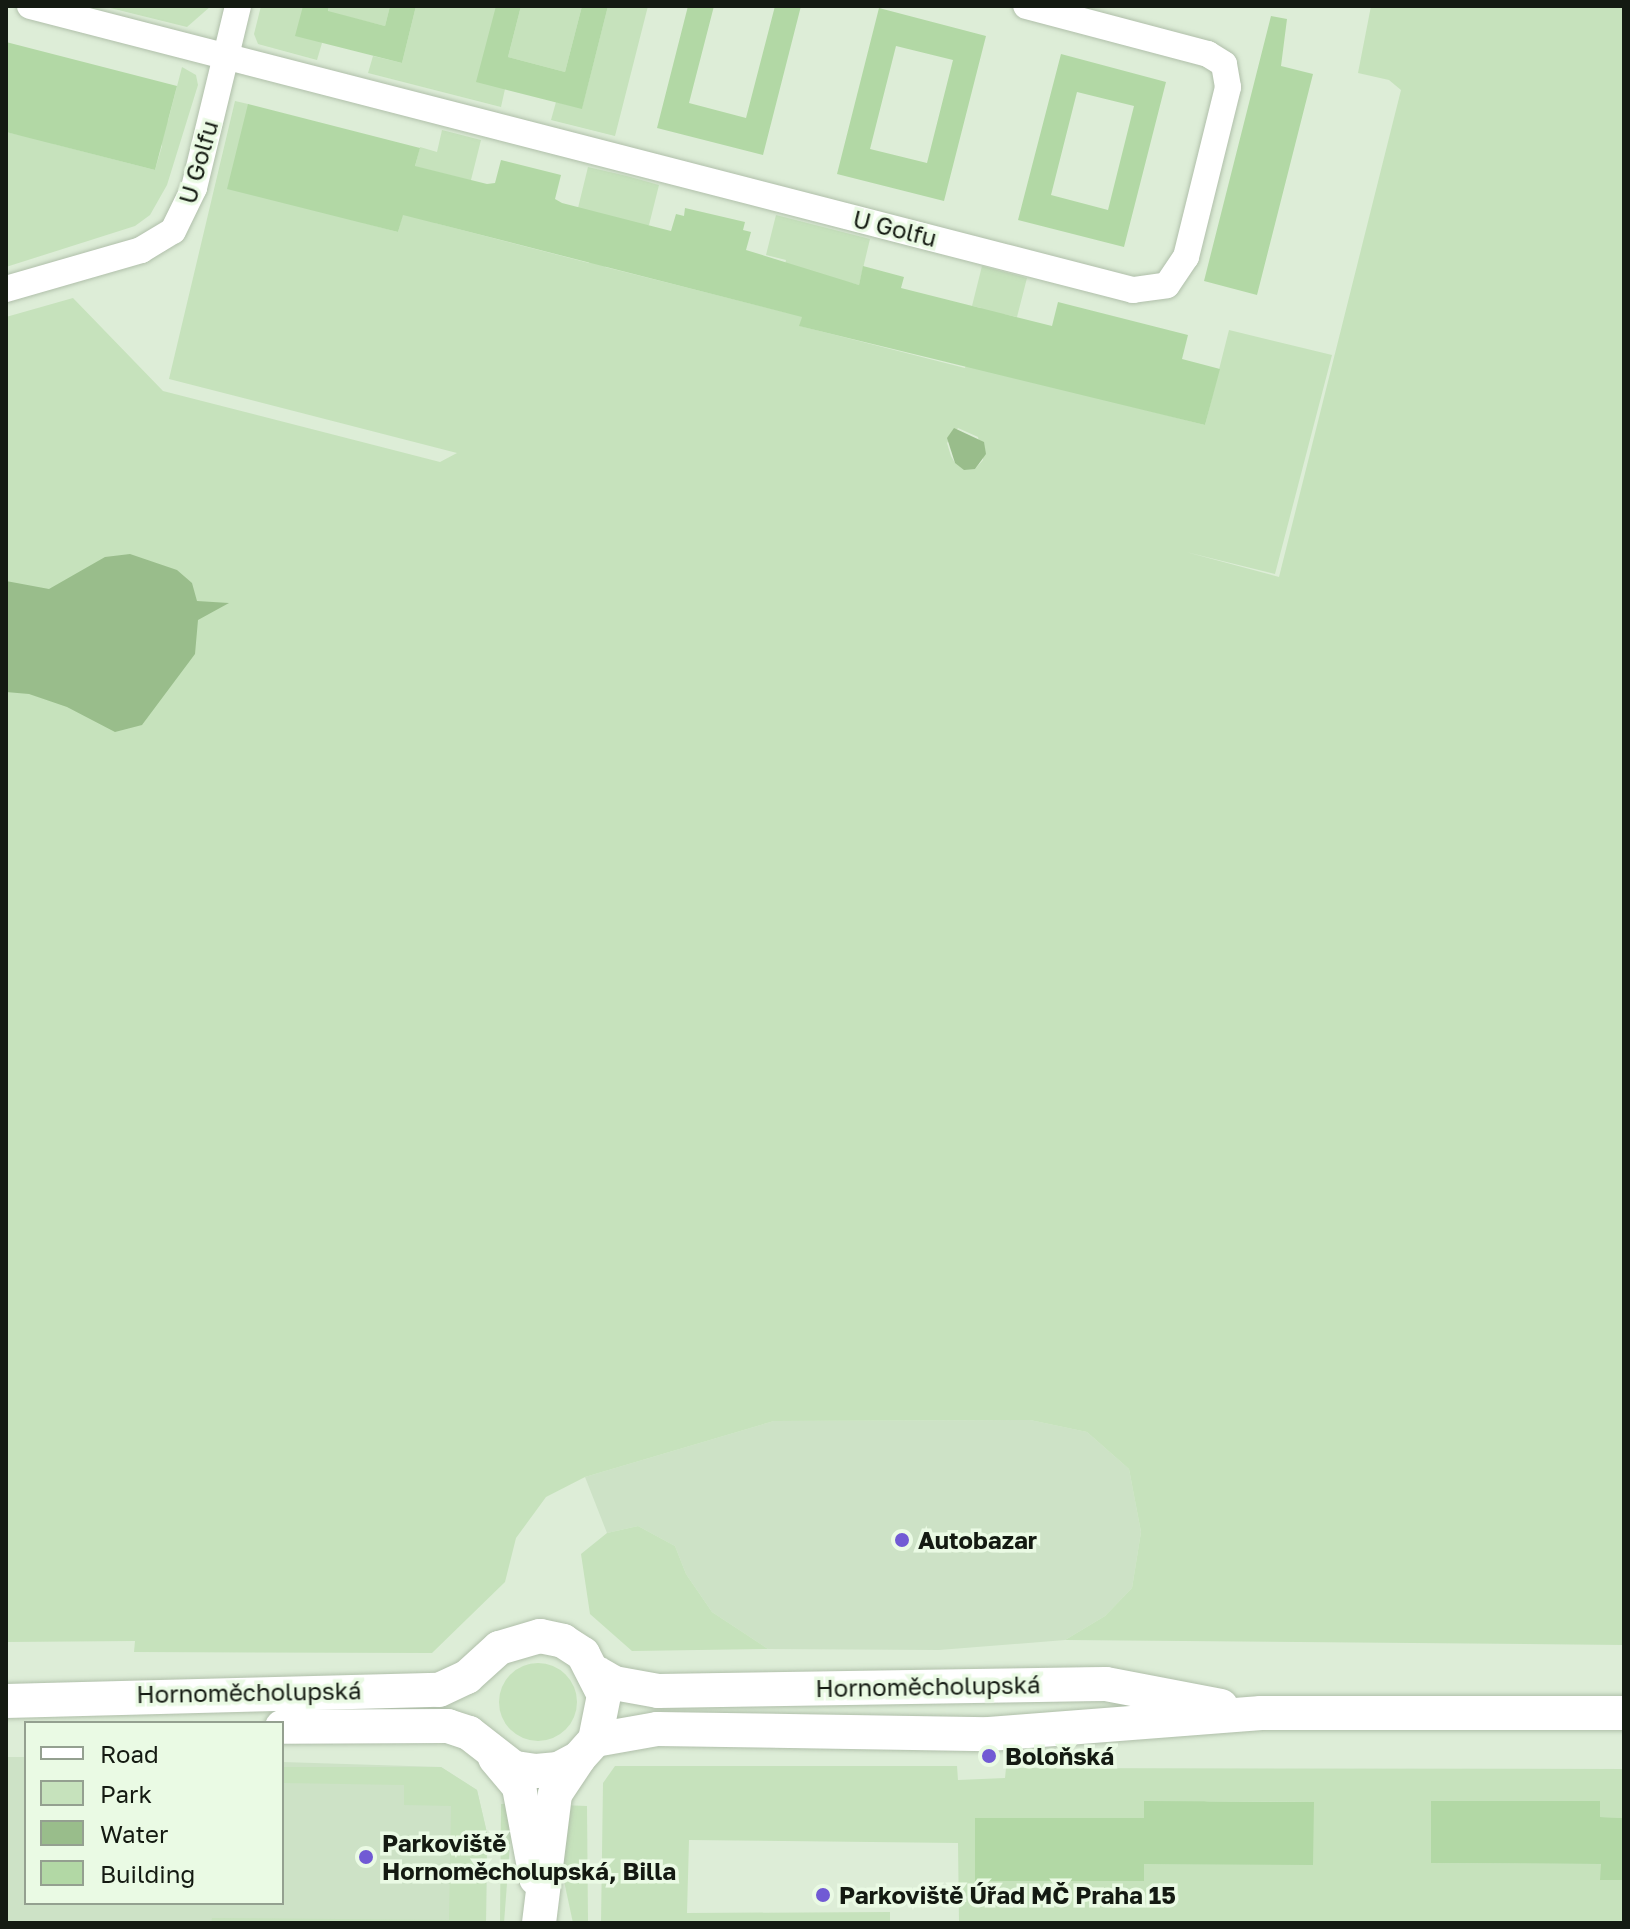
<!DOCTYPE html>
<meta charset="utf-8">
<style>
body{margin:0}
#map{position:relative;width:1630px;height:1929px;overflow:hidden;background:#ddedd7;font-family:"Golos Text",sans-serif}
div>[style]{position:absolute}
.built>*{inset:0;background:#cde2c6}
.green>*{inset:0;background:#c6e2bc}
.round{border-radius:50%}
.water>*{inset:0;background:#99bd8b}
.building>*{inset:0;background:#b2d8a5}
.roads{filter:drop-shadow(0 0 2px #b0bfaa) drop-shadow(0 0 2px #b0bfaa)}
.minor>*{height:26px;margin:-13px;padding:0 13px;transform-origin:13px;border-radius:13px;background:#fff}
.tertiary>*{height:34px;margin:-17px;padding:0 17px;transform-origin:17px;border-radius:17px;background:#fff}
.dots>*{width:22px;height:22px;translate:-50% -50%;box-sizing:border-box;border:4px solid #eafae4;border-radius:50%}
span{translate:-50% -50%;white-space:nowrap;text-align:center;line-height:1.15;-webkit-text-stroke:7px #eafae4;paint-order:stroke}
.street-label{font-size:24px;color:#141a12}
.poi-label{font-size:24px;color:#141a12;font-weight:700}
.left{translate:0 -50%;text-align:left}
.frame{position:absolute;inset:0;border:8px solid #141a12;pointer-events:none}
.legend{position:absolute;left:24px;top:1721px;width:260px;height:184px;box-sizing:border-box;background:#eafae4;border:2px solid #94a090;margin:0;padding:10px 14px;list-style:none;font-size:24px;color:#141a12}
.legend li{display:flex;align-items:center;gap:16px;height:40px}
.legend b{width:40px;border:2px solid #94a090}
</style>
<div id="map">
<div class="built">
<div style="clip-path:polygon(1030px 1420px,1087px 1432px,1129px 1469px,1141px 1532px,1132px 1588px,1105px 1616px,1065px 1640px,939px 1650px,768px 1649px,712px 1612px,686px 1574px,675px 1546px,638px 1526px,607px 1533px,585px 1477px,774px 1421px)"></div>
<div style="clip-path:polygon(6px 1757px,26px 1757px,26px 1903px,282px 1903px,282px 1762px,441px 1767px,477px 1790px,487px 1833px,486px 1923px,6px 1923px)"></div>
</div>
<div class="green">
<div style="clip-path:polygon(102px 6px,211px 6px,187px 27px)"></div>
<div style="clip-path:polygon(261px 6px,303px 6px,322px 43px,317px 60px,258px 44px,254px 34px)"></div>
<div style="clip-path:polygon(329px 6px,390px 6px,385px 26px,328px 12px)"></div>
<div style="clip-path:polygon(416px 6px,496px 6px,505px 89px,501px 107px,368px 73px,373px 56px,402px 63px)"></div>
<div style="clip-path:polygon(521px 6px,582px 6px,565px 72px,508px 57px)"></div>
<div style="clip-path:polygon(608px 6px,648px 6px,615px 136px,551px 120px,556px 102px,582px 108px)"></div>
<div style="clip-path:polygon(evenodd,1371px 6px,1624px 6px,1624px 1645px,1065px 1640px,1105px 1616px,1132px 1588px,1141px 1532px,1129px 1469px,1087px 1432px,1030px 1420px,774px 1421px,585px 1477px,546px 1497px,516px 1538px,505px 1582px,432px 1653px,134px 1652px,135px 1641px,6px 1642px,6px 317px,73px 298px,163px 391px,440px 462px,457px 453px,169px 379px,235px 101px,248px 104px,364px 223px,398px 232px,420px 147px,437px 152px,442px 130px,481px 140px,471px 180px,435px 223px,589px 263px,602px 214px,578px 208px,588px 167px,627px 176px,659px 185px,649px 225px,612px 236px,605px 267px,788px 313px,782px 278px,786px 260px,766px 255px,776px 215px,870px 239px,859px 285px,813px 273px,800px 326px,965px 368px,981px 308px,972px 306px,982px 266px,1027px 278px,1017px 317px,1003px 314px,1102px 399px,1205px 425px,1229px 330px,1332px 355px,1275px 574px,1186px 552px,1279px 577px,1401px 90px,1389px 80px,1358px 73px,1371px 6px,958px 428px,978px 437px,983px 460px,975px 469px,955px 463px,951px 456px,947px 443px,958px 428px)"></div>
<div style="clip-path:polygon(182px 67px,196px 75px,198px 85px,167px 185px,150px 215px,135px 226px,6px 267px,6px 132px,19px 135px,21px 130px,54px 144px,155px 170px,162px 146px,152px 117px,168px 121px)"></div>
<div style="clip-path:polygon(638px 1526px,675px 1546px,686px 1574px,712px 1612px,768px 1649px,632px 1651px,590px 1614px,581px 1554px,607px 1533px)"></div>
<div class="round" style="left:499px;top:1663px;width:78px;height:78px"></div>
<div style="clip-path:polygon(evenodd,615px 1766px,957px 1766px,958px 1780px,1005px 1778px,1006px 1768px,1624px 1769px,1624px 1818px,1600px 1817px,1600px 1801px,1431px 1801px,1431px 1863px,1601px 1864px,1601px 1880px,1624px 1880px,1624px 1923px,959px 1923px,958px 1843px,689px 1840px,687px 1913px,890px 1912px,890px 1923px,601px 1923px,603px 1783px,615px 1766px,1208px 1801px,1313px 1802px,1313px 1864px,1144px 1864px,1143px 1881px,975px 1881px,975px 1819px,1144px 1818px,1208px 1801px)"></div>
<div style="clip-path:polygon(282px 1767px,441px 1767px,477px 1790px,487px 1833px,486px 1923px,211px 1923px,212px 1918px,449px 1920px,451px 1806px,404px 1805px,404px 1785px,282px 1783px)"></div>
<div style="clip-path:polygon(501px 1804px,513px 1804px,504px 1923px,500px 1922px)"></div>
<div style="clip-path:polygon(561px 1805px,587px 1806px,588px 1923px,573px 1923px,561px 1867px)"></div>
</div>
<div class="water">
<div style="clip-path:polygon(954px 428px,984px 442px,986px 454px,975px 469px,964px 470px,955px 463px,947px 438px)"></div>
<div style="clip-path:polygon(130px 554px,177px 570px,192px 583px,197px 601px,229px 603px,198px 620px,195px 654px,142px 725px,115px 732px,67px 707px,29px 694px,6px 692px,6px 581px,49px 589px,105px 557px)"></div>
</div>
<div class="building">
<div style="clip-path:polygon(303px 6px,329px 6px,328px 11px,385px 26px,390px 6px,416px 6px,402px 63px,295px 36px)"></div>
<div style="clip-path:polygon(496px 6px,521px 6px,508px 57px,565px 72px,582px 6px,608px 6px,582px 109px,476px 82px)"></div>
<div style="clip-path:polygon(688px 6px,714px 6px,689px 103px,746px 118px,775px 6px,801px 6px,763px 155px,657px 128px)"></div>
<div style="clip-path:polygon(evenodd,879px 8px,986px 36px,944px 201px,837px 174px,879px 8px,896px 46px,953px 60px,927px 163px,870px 149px,896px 46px)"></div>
<div style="clip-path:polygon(1271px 16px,1287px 19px,1281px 66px,1313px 74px,1257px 295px,1204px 281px)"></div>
<div style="clip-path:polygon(6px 42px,177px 86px,155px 170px,6px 132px)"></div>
<div style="clip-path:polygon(evenodd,1061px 54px,1166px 82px,1124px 247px,1018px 220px,1061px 54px,1077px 92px,1134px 106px,1108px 210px,1051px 195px,1077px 92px)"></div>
<div style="clip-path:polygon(248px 104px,420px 148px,415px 166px,487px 184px,495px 183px,501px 160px,561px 175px,555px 199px,562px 203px,671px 231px,676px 214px,684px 216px,685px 208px,745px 222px,743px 230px,751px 232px,746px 250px,859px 285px,863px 266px,904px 277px,901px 288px,1052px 326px,1058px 302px,1188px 335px,1182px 359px,1220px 369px,1205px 425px,799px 326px,802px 317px,403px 215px,398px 232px,227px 189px)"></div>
<div style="clip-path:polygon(1144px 1801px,1314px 1802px,1313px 1865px,1144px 1864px,1144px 1881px,975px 1881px,975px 1818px,1144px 1818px)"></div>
<div style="clip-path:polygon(1431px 1801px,1600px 1801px,1600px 1817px,1624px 1818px,1624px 1880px,1600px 1880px,1601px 1864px,1431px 1863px)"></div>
</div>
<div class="roads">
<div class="minor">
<div style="left:30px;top:6px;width:1139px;rotate:14.44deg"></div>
<div style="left:1133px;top:290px;width:34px;rotate:-8deg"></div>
<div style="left:1167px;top:285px;width:34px;rotate:-56deg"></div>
<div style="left:1186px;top:257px;width:175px;rotate:-76.1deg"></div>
<div style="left:1228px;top:87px;width:23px;rotate:-100deg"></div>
<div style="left:1224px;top:64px;width:19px;rotate:-148deg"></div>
<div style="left:1208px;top:54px;width:188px;rotate:-165.2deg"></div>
<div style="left:6px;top:289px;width:141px;rotate:-16.1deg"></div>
<div style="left:141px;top:250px;width:37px;rotate:-31deg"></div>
<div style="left:173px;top:231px;width:48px;rotate:-64deg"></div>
<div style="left:194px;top:188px;width:187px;rotate:-76.4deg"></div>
</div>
<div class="tertiary">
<div style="left:597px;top:1673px;width:20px;rotate:30deg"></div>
<div style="left:614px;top:1683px;width:45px;rotate:10.3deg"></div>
<div style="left:658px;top:1691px;width:448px;rotate:-0.9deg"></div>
<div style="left:1106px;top:1684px;width:117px;rotate:10.8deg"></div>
<div style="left:6px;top:1701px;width:433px;rotate:-1.5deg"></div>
<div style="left:439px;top:1690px;width:31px;rotate:-25deg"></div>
<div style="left:467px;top:1677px;width:43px;rotate:-42.2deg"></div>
<div style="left:499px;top:1648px;width:43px;rotate:-16.3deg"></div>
<div style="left:540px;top:1636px;width:24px;rotate:12deg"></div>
<div style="left:563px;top:1641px;width:24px;rotate:33deg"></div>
<div style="left:583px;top:1654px;width:46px;rotate:62.9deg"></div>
<div style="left:604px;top:1695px;width:46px;rotate:101.3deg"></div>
<div style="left:595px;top:1740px;width:24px;rotate:132deg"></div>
<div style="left:579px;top:1758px;width:24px;rotate:152deg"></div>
<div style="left:558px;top:1769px;width:22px;rotate:175deg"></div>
<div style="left:536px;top:1771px;width:22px;rotate:-172deg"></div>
<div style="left:514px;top:1768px;width:57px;rotate:-142.1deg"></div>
<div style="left:469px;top:1733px;width:22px;rotate:-162deg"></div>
<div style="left:448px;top:1726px;width:166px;rotate:179.7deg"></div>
<div style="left:595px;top:1740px;width:63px;rotate:-10.1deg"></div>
<div style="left:657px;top:1729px;width:332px;rotate:0.9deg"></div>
<div style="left:989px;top:1734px;width:273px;rotate:-4.4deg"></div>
<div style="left:1261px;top:1713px;width:363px"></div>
<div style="left:495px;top:1758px;width:38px;rotate:50deg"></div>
<div style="left:519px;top:1787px;width:93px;rotate:79.4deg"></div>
<div style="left:539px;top:1923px;width:130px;rotate:-82.9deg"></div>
<div style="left:555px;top:1794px;width:43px;rotate:-56.3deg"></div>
</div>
</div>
<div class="dots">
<div style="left:902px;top:1540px;background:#715ad4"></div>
<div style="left:989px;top:1756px;background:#715ad4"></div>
<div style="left:366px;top:1857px;background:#715ad4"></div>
<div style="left:823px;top:1895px;background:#715ad4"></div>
</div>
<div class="street-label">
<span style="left:198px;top:162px;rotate:-74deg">U Golfu</span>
<span style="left:895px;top:228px;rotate:14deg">U Golfu</span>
<span style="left:928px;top:1686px;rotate:-1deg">Hornoměcholupská</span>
<span style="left:249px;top:1692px;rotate:-1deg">Hornoměcholupská</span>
</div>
<div class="poi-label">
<span class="left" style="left:918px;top:1540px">Autobazar</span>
<span class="left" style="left:1005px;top:1756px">Boloňská</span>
<span class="left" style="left:382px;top:1857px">Parkoviště<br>Hornoměcholupská, Billa</span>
<span class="left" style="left:839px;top:1895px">Parkoviště Úřad MČ Praha 15</span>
</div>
<div class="frame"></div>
<ul class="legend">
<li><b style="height:10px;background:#fff"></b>Road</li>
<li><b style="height:22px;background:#c6e2bc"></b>Park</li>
<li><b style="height:22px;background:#99bd8b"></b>Water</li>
<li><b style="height:22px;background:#b2d8a5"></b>Building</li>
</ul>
</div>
